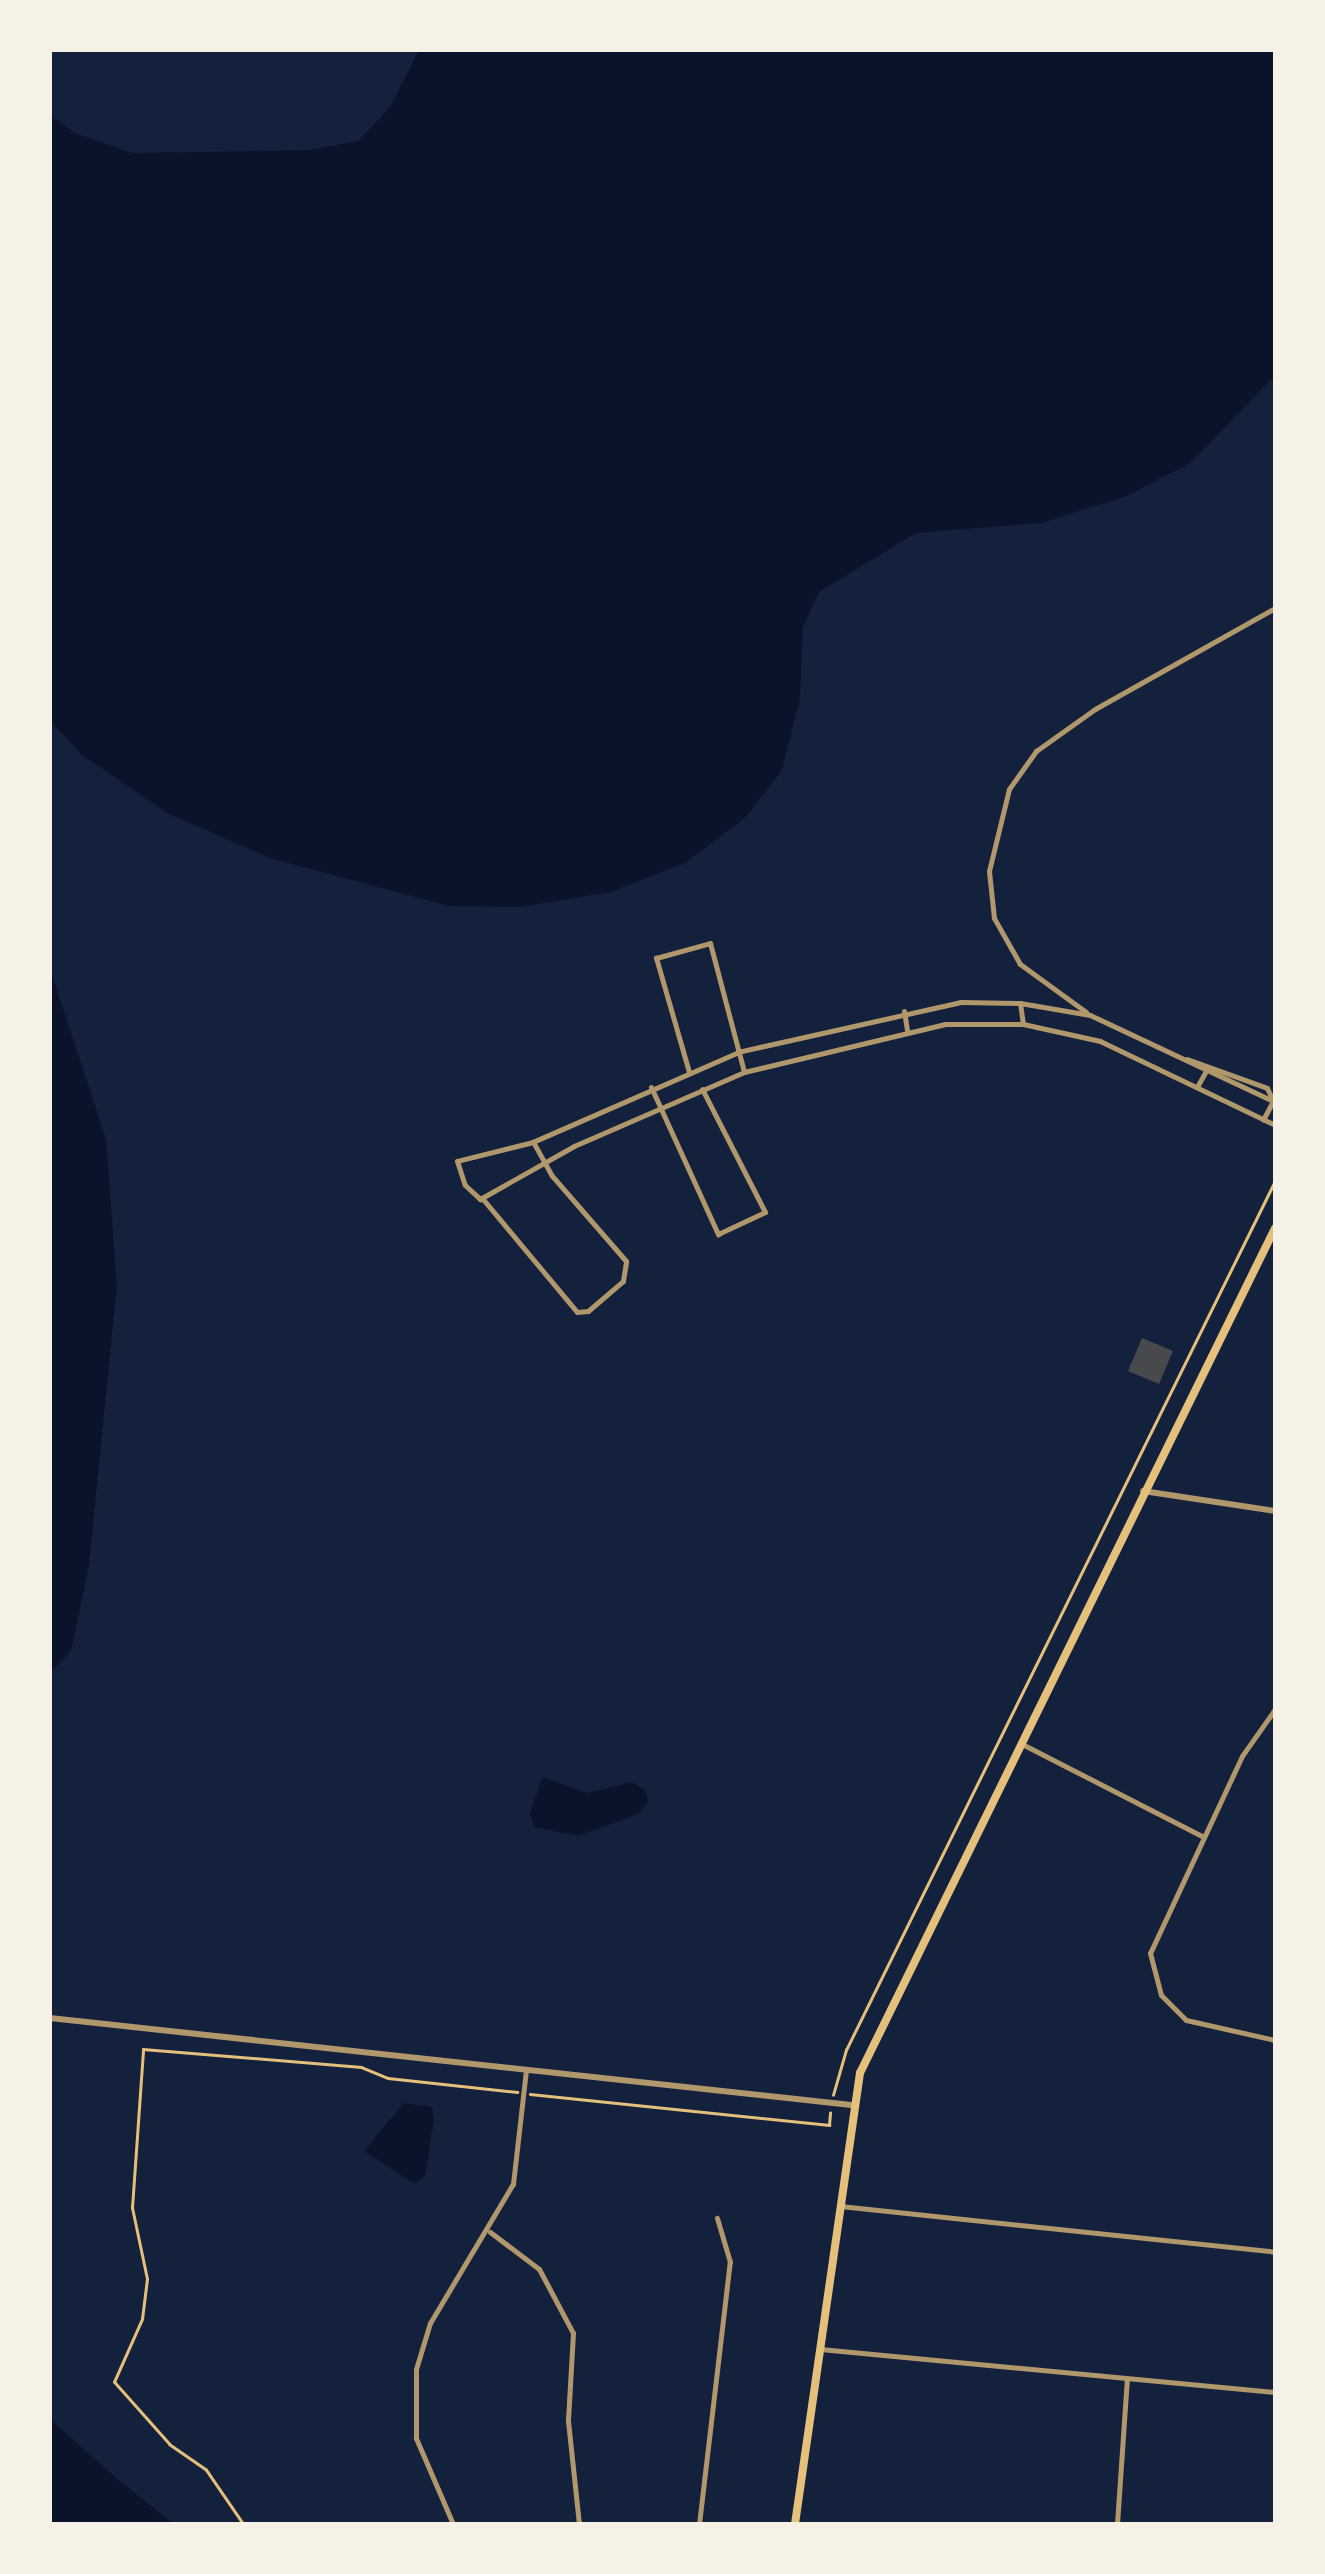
<!DOCTYPE html>
<style>
body{margin:0}
#map{position:relative;width:1325px;height:2574px;overflow:hidden;background:#14213d;font-family:Overpass,sans-serif}
div>[style]{position:absolute}
.water>*{inset:0;background:#0b132b}
.building>*{inset:0;background:#48494c}
.path>*{height:2.5px;margin:-1.25px;padding:0 1.25px;transform-origin:1.25px;border-radius:1.25px;background:#e5c07b}
.minor>*{height:5px;margin:-2.5px;padding:0 2.5px;transform-origin:2.5px;border-radius:2.5px;background:#b1986c}
.tertiary>*{height:6px;margin:-3px;padding:0 3px;transform-origin:3px;border-radius:3px;background:#b1986c}
.secondary>*{height:8px;margin:-4px;padding:0 4px;transform-origin:4px;border-radius:4px;background:#e5c07b}
span{translate:-50% -50%;white-space:nowrap;text-align:center;line-height:1.15;-webkit-text-stroke:8px #f6f1e7;paint-order:stroke}
.frame{position:absolute;inset:0;border:52px solid #f6f1e7;pointer-events:none}
</style>
<div id="map">
<div class="water">
<div style="clip-path:polygon(419px 50px,1275px 50px,1275px 376px,1190px 463px,1127px 496px,1041px 523px,916px 533px,819px 592px,803px 627px,800px 698px,782px 770px,745px 818px,685px 863px,611px 892px,521px 907px,449px 906px,270px 858px,169px 814px,83px 756px,50px 721px,50px 116px,77px 134px,133px 153px,309px 150px,358px 141px,390px 107px)"></div>
<div style="clip-path:polygon(50px 969px,106px 1139px,117px 1285px,89px 1565px,71px 1651px,50px 1673px)"></div>
<div style="clip-path:polygon(542px 1777px,587px 1793px,632px 1782px,646px 1791px,648px 1802px,638px 1814px,578px 1836px,534px 1827px,530px 1813px)"></div>
<div style="clip-path:polygon(404px 2103px,432px 2107px,434px 2119px,425px 2176px,415px 2184px,364px 2151px)"></div>
<div style="clip-path:polygon(50px 2419px,115px 2477px,174px 2524px,50px 2524px)"></div>
</div>
<div class="building">
<div style="clip-path:polygon(1142px 1338px,1173px 1351px,1159px 1384px,1128px 1371px)"></div>
</div>
<div class="path">
<div style="left:530px;top:2094px;width:301px;rotate:5.9deg"></div>
<div style="left:829px;top:2125px;width:12px;rotate:-85deg"></div>
<div style="left:833px;top:2095px;width:47px;rotate:-73.9deg"></div>
<div style="left:846px;top:2050px;width:969px;rotate:-63.73deg"></div>
<div style="left:243px;top:2524px;width:65px;rotate:-124.4deg"></div>
<div style="left:206px;top:2470px;width:44px;rotate:-145.2deg"></div>
<div style="left:170px;top:2445px;width:84px;rotate:-131.6deg"></div>
<div style="left:114px;top:2382px;width:69px;rotate:-66deg"></div>
<div style="left:142px;top:2319px;width:40px;rotate:-82.9deg"></div>
<div style="left:147px;top:2279px;width:73px;rotate:-101.9deg"></div>
<div style="left:132px;top:2208px;width:159px;rotate:-86deg"></div>
<div style="left:143px;top:2049px;width:219px;rotate:4.7deg"></div>
<div style="left:361px;top:2067px;width:29px;rotate:22deg"></div>
<div style="left:388px;top:2078px;width:130px;rotate:6.2deg"></div>
</div>
<div class="minor">
<div style="left:1020px;top:1003px;width:21px;rotate:82deg"></div>
<div style="left:904px;top:1011px;width:19px;rotate:81deg"></div>
<div style="left:1086px;top:1012px;width:82px;rotate:-144deg"></div>
<div style="left:1020px;top:964px;width:53px;rotate:-119.5deg"></div>
<div style="left:994px;top:918px;width:47px;rotate:-96.1deg"></div>
<div style="left:989px;top:871px;width:84px;rotate:-76.3deg"></div>
<div style="left:1009px;top:789px;width:47px;rotate:-54.6deg"></div>
<div style="left:1036px;top:751px;width:72px;rotate:-35.4deg"></div>
<div style="left:1095px;top:709px;width:206px;rotate:-29.3deg"></div>
<div style="left:1187px;top:1059px;width:85px;rotate:19.9deg"></div>
<div style="left:1267px;top:1088px;width:14px;rotate:65deg"></div>
<div style="left:1273px;top:1101px;width:21px;rotate:118deg"></div>
<div style="left:689px;top:1072px;width:119px;rotate:-106.1deg"></div>
<div style="left:656px;top:958px;width:56px;rotate:-15.5deg"></div>
<div style="left:710px;top:943px;width:133px;rotate:75.2deg"></div>
<div style="left:651px;top:1087px;width:162px;rotate:65.5deg"></div>
<div style="left:718px;top:1234px;width:52px;rotate:-25.1deg"></div>
<div style="left:765px;top:1212px;width:138px;rotate:-117.1deg"></div>
<div style="left:1197px;top:1087px;width:21px;rotate:-61deg"></div>
<div style="left:1275px;top:1102px;width:204px;rotate:-154.8deg"></div>
<div style="left:1090px;top:1015px;width:71px;rotate:-170.3deg"></div>
<div style="left:1020px;top:1003px;width:59px;rotate:-179deg"></div>
<div style="left:961px;top:1002px;width:225px;rotate:167.4deg"></div>
<div style="left:741px;top:1051px;width:227px;rotate:156.4deg"></div>
<div style="left:533px;top:1142px;width:78px;rotate:166deg"></div>
<div style="left:457px;top:1161px;width:25px;rotate:72deg"></div>
<div style="left:465px;top:1185px;width:21px;rotate:43deg"></div>
<div style="left:480px;top:1199px;width:108px;rotate:-29.4deg"></div>
<div style="left:574px;top:1146px;width:185px;rotate:-23.5deg"></div>
<div style="left:744px;top:1072px;width:207px;rotate:-13.4deg"></div>
<div style="left:945px;top:1024px;width:78px"></div>
<div style="left:1023px;top:1024px;width:79px;rotate:12.4deg"></div>
<div style="left:1100px;top:1041px;width:194px;rotate:25.6deg"></div>
<div style="left:482px;top:1198px;width:148px;rotate:50.2deg"></div>
<div style="left:577px;top:1312px;width:11px;rotate:-5deg"></div>
<div style="left:588px;top:1311px;width:46px;rotate:-40.6deg"></div>
<div style="left:623px;top:1281px;width:20px;rotate:-81deg"></div>
<div style="left:626px;top:1261px;width:113px;rotate:-131deg"></div>
<div style="left:552px;top:1176px;width:39px;rotate:-119deg"></div>
<div style="left:1275px;top:1709px;width:57px;rotate:125.1deg"></div>
<div style="left:1242px;top:1756px;width:217px;rotate:115deg"></div>
<div style="left:1150px;top:1953px;width:43px;rotate:75.3deg"></div>
<div style="left:1161px;top:1995px;width:35px;rotate:45deg"></div>
<div style="left:1186px;top:2020px;width:91px;rotate:12.7deg"></div>
<div style="left:1022px;top:1744px;width:202px;rotate:27.1deg"></div>
<div style="left:840px;top:2206px;width:437px;rotate:6deg"></div>
<div style="left:490px;top:2232px;width:61px;rotate:37.1deg"></div>
<div style="left:539px;top:2269px;width:72px;rotate:62deg"></div>
<div style="left:573px;top:2333px;width:88px;rotate:93.3deg"></div>
<div style="left:568px;top:2421px;width:104px;rotate:83.9deg"></div>
<div style="left:820px;top:2349px;width:457px;rotate:5.4deg"></div>
<div style="left:453px;top:2524px;width:94px;rotate:-113.3deg"></div>
<div style="left:416px;top:2438px;width:69px;rotate:-90deg"></div>
<div style="left:416px;top:2369px;width:48px;rotate:-73.1deg"></div>
<div style="left:430px;top:2323px;width:162px;rotate:-59.2deg"></div>
<div style="left:513px;top:2184px;width:115px;rotate:-83.5deg"></div>
<div style="left:699px;top:2524px;width:264px;rotate:-83.3deg"></div>
<div style="left:730px;top:2262px;width:46px;rotate:-106.5deg"></div>
<div style="left:1117px;top:2524px;width:146px;rotate:-86.1deg"></div>
</div>
<div class="tertiary">
<div style="left:1143px;top:1491px;width:134px;rotate:8.6deg"></div>
<div style="left:50px;top:2018px;width:806px;rotate:6.2deg"></div>
</div>
<div class="secondary">
<div style="left:795px;top:2524px;width:456px;rotate:-81.8deg"></div>
<div style="left:860px;top:2073px;width:941px;rotate:-63.84deg"></div>
</div>
<div class="frame"></div>
</div>
